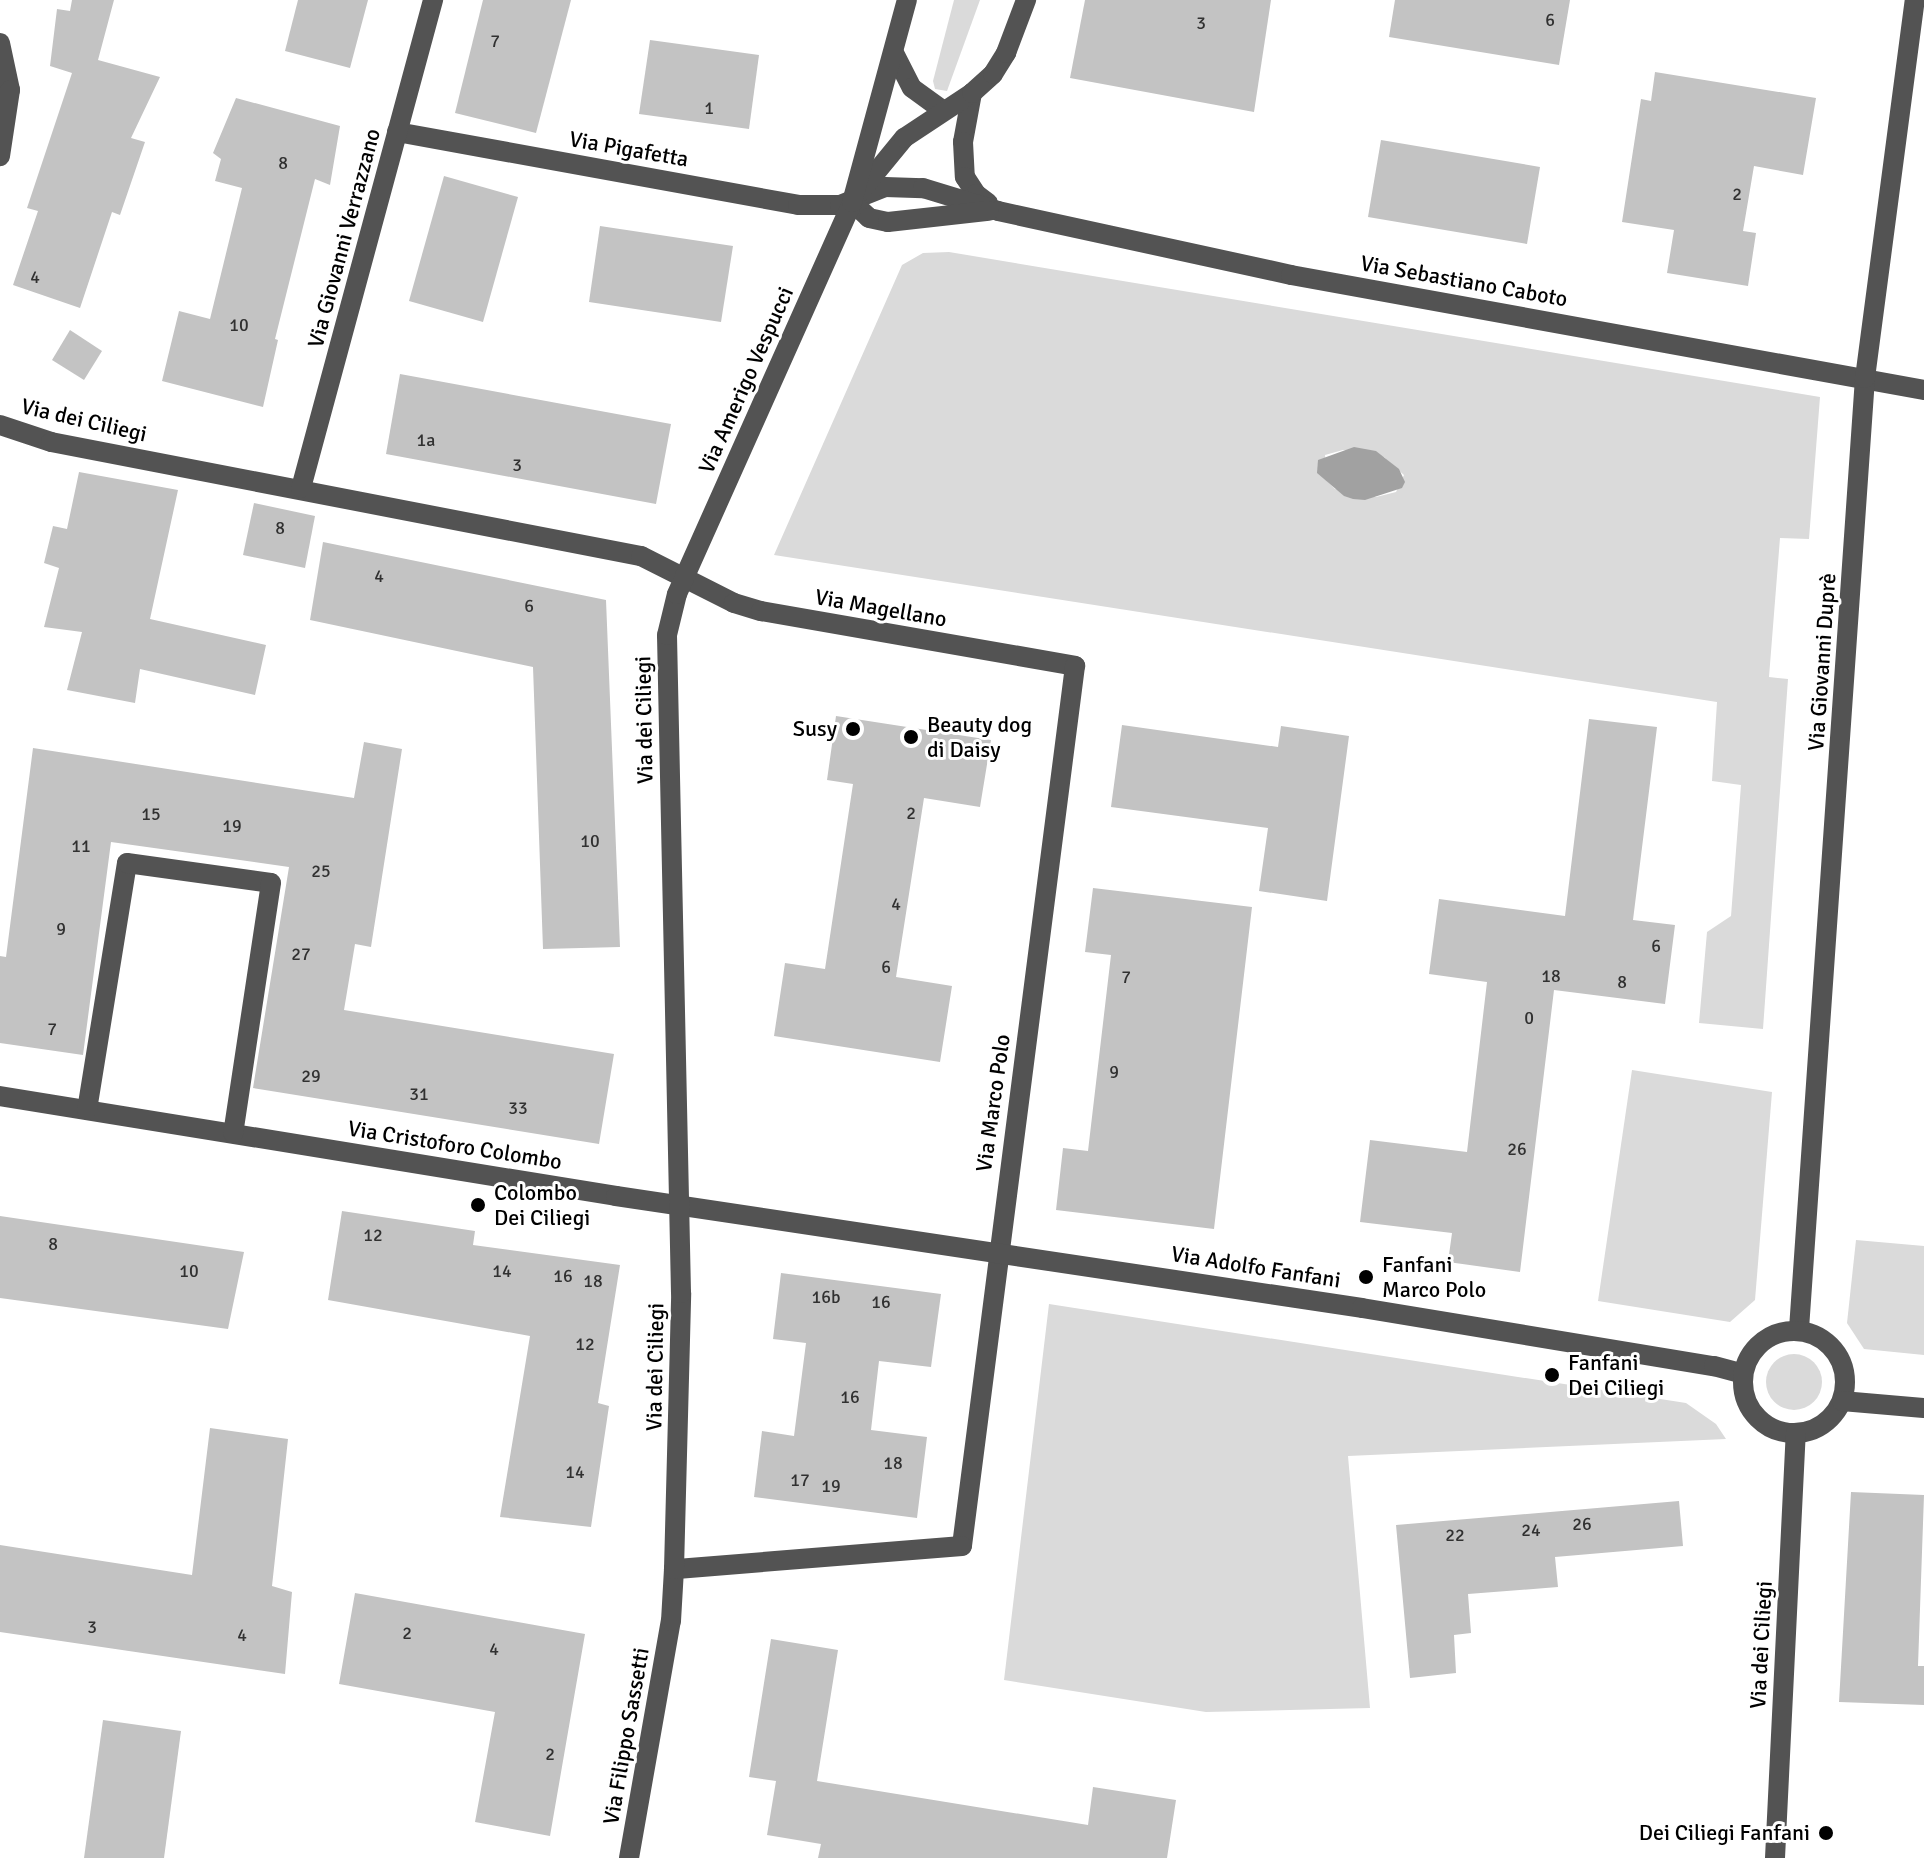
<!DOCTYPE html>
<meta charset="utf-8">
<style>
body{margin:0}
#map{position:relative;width:1924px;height:1858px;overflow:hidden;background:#fff;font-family:Signika,sans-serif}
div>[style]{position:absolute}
.green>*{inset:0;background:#dadada}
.round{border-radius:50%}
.water>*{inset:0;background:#a1a1a1}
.building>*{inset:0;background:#c3c3c3}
.minor>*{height:20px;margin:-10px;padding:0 10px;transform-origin:10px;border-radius:10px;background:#535353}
.minor>.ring{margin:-10px;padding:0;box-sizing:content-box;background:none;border:20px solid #535353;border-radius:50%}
.dots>*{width:22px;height:22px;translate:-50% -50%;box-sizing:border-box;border:4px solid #fff;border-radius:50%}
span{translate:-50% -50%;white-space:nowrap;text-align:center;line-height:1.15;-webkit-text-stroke:6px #fff;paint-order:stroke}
.number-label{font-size:18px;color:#313131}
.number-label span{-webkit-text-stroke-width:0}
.street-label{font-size:22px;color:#000}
.poi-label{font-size:22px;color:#000}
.left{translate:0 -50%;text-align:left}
.right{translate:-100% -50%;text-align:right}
</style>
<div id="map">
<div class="green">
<div style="clip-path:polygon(954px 0,980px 0,947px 91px,935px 89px,933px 81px)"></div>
<div style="clip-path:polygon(evenodd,949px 252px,1820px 397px,1809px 539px,1780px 538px,1769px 677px,1788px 679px,1763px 1029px,1699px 1023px,1707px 932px,1731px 916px,1741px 785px,1712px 781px,1717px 702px,774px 555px,902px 265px,923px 253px,949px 252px,1343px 450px,1384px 457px,1404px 475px,1396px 492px,1376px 497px,1335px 489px,1327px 481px,1325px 455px,1343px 450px)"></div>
<div style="clip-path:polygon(1632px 1070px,1772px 1092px,1755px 1300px,1730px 1322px,1598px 1301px)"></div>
<div style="clip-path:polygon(1856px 1240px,1924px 1246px,1924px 1355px,1864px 1349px,1847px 1323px)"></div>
<div style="clip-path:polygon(1049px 1304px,1686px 1403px,1716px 1424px,1726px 1439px,1348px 1456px,1370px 1708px,1206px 1712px,1004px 1680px)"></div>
<div class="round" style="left:1766px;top:1354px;width:56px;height:56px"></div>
</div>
<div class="water">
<div style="clip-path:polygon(1354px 447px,1376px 451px,1399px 469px,1405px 482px,1402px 488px,1365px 500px,1353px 499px,1344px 496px,1317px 473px,1318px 460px)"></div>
</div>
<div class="building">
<div style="clip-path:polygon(72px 0,114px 0,98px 60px,160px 77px,131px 138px,145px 142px,120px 215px,112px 212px,80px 308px,13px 285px,38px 211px,27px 208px,72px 73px,50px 66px,57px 9px,70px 11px)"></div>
<div style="clip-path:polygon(298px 0,368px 0,350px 68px,285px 51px)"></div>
<div style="clip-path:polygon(483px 0,571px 0,536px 133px,455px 113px)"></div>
<div style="clip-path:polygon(1085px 0,1271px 0,1254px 112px,1070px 78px)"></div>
<div style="clip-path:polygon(1395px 0,1570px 0,1559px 65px,1389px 37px)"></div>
<div style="clip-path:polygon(650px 40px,759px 55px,749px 129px,639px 114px)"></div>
<div style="clip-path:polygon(1655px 72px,1816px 98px,1803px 175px,1754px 166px,1743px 231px,1756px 233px,1748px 286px,1667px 273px,1674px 230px,1622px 222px,1641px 99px,1651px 101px)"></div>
<div style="clip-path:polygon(236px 98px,340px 126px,330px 185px,315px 179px,275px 339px,278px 340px,263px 407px,162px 381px,179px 311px,210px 319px,242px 188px,215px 181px,221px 159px,213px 153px)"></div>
<div style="clip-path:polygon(1381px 140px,1540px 167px,1527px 244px,1368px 217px)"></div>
<div style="clip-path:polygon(444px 176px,518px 197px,483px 322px,409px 301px)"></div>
<div style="clip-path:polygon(600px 226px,733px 246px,721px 322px,589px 302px)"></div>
<div style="clip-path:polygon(70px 330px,102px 351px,84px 380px,52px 360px)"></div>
<div style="clip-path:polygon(400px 374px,671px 424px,656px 504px,386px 454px)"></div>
<div style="clip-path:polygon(79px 472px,178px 490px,150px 619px,266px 645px,255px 695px,140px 669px,135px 703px,67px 690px,82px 632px,44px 627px,59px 568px,44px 563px,53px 526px,67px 529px)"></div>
<div style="clip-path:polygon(254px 503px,315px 516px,305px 568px,243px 555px)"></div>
<div style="clip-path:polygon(323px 542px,606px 600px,620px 947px,543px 949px,533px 667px,310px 620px)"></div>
<div style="clip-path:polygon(836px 716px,991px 740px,980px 807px,924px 798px,896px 977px,952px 986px,940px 1062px,774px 1036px,785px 963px,825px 969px,853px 784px,827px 780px)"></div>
<div style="clip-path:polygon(1589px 719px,1657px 727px,1633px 920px,1675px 925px,1665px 1004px,1554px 990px,1520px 1272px,1448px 1262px,1452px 1233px,1360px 1222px,1370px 1140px,1467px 1152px,1487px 982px,1429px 974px,1439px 899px,1565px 916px)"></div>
<div style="clip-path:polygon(1122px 725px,1278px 747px,1281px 726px,1349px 736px,1327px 901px,1259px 891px,1268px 828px,1111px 807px)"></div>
<div style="clip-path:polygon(364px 742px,402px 749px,371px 947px,355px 944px,344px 1010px,614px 1054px,599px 1144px,253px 1088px,289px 867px,111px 842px,83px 1055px,0 1043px,0 956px,6px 957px,33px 748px,354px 798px)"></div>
<div style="clip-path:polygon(1093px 888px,1252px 907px,1214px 1229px,1056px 1210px,1063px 1148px,1088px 1151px,1111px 955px,1085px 952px)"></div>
<div style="clip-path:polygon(342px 1211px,475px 1231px,473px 1245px,620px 1265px,598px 1403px,609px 1406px,591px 1527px,500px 1517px,530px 1336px,328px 1300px)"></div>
<div style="clip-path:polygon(0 1216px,244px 1252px,228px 1329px,0 1298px)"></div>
<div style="clip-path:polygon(781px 1273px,941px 1294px,931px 1367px,879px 1361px,871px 1430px,927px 1437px,917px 1518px,754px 1497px,762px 1431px,794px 1436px,806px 1343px,773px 1339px)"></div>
<div style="clip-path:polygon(210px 1428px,288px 1439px,272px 1586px,292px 1592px,285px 1674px,0 1632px,0 1545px,192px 1575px)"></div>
<div style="clip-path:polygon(1851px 1492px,1924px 1495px,1918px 1666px,1924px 1666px,1924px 1705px,1839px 1702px)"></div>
<div style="clip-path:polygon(1679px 1501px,1683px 1546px,1555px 1557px,1558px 1587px,1468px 1594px,1471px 1633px,1454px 1635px,1456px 1673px,1410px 1678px,1396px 1525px)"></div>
<div style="clip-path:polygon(355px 1593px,585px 1634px,550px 1836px,475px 1822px,495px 1712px,339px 1684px)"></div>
<div style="clip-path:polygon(771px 1639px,838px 1650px,817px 1781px,1088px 1825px,1093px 1787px,1176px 1800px,1167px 1858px,818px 1858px,821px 1844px,767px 1835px,776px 1781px,749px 1777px)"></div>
<div style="clip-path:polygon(103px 1720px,181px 1731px,164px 1858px,84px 1858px)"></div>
</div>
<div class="minor">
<div style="left:0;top:43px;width:48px;rotate:78deg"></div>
<div style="left:10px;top:90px;width:67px;rotate:98.6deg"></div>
<div style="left:894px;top:53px;width:39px;rotate:63deg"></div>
<div style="left:912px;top:88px;width:39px;rotate:36deg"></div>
<div style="left:972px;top:93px;width:50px;rotate:100.4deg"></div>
<div style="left:963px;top:142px;width:35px;rotate:87deg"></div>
<div style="left:965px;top:177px;width:20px;rotate:57deg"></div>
<div style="left:976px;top:194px;width:15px;rotate:37deg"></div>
<div style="left:397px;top:132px;width:408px;rotate:10.3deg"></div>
<div style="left:798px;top:205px;width:42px"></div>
<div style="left:840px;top:205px;width:48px;rotate:-21.8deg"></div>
<div style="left:885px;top:187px;width:38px;rotate:2deg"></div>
<div style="left:923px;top:188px;width:78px;rotate:17deg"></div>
<div style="left:998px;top:211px;width:300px;rotate:12.3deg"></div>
<div style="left:1291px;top:275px;width:643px;rotate:10.3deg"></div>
<div style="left:859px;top:193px;width:71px;rotate:-50.7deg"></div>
<div style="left:904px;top:138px;width:82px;rotate:-33.5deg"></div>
<div style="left:972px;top:93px;width:28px;rotate:-42deg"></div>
<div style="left:993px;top:74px;width:25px;rotate:-58deg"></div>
<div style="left:1006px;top:53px;width:57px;rotate:-69.3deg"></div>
<div style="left:852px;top:202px;width:23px;rotate:43deg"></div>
<div style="left:869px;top:218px;width:19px;rotate:12deg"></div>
<div style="left:888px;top:222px;width:101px;rotate:-6.3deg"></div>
<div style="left:0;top:425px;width:54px;rotate:18.4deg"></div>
<div style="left:51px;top:442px;width:601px;rotate:10.94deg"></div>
<div style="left:641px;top:556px;width:104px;rotate:26.8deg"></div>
<div style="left:734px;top:603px;width:28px;rotate:17deg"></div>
<div style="left:761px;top:611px;width:319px;rotate:9.9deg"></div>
<div style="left:1075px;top:666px;width:887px;rotate:97.32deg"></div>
<div style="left:962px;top:1546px;width:289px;rotate:175.4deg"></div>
<div style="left:301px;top:488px;width:506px;rotate:-74.86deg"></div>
<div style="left:0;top:1096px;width:624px;rotate:9.22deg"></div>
<div style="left:616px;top:1196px;width:754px;rotate:8.54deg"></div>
<div style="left:1362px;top:1308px;width:357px;rotate:9.4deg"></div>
<div style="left:1714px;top:1366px;width:30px;rotate:15deg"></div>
<div style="left:87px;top:1110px;width:250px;rotate:-80.8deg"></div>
<div style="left:127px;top:863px;width:145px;rotate:7.9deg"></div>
<div style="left:271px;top:883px;width:253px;rotate:98.6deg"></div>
<div style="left:1799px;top:1329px;width:953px;rotate:-86.03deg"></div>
<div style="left:1865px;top:378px;width:381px;rotate:-82.5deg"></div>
<div class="ring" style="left:1743px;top:1331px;width:82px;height:82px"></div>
<div style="left:1842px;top:1401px;width:82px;rotate:4.9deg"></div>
<div style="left:629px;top:1858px;width:241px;rotate:-80deg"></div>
<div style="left:671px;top:1621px;width:52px;rotate:-86.7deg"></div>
<div style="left:674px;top:1569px;width:276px;rotate:-88.5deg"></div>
<div style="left:681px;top:1293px;width:658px;rotate:-91.22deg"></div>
<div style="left:667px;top:635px;width:42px;rotate:-76.3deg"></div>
<div style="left:677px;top:594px;width:429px;rotate:-65.9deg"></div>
<div style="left:852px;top:202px;width:209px;rotate:-74.8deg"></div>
<div style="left:1775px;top:1858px;width:425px;rotate:-87.2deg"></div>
</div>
<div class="dots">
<div style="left:853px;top:729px;background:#000"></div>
<div style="left:911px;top:737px;background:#000"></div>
<div style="left:478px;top:1205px;background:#000"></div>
<div style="left:1366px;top:1277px;background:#000"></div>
<div style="left:1552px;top:1375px;background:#000"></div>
<div style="left:1826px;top:1833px;background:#000"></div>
</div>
<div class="number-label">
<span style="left:1550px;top:20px">6</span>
<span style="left:1201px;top:23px">3</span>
<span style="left:495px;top:41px">7</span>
<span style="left:709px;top:108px">1</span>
<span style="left:283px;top:163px">8</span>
<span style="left:1737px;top:194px">2</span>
<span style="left:35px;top:277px">4</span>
<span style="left:239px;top:325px">10</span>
<span style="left:426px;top:440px">1a</span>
<span style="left:517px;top:465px">3</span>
<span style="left:280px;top:528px">8</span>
<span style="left:379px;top:576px">4</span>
<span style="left:529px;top:606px">6</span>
<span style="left:911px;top:813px">2</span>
<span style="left:151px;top:814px">15</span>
<span style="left:232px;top:826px">19</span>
<span style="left:590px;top:841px">10</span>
<span style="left:81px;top:846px">11</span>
<span style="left:321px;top:871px">25</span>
<span style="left:896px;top:904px">4</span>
<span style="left:61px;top:929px">9</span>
<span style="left:1656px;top:946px">6</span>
<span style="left:301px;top:954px">27</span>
<span style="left:886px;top:967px">6</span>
<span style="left:1551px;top:976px">18</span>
<span style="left:1126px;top:977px">7</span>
<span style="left:1622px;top:982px">8</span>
<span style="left:1529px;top:1018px">0</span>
<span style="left:52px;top:1029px">7</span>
<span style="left:1114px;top:1072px">9</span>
<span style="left:311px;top:1076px">29</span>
<span style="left:419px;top:1094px">31</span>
<span style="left:518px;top:1108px">33</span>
<span style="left:1517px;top:1149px">26</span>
<span style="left:373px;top:1235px">12</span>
<span style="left:53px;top:1244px">8</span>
<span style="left:189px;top:1271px">10</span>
<span style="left:502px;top:1271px">14</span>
<span style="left:563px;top:1276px">16</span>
<span style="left:593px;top:1281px">18</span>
<span style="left:826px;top:1297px">16b</span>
<span style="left:881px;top:1302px">16</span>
<span style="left:585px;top:1344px">12</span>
<span style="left:850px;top:1397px">16</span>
<span style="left:893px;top:1463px">18</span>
<span style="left:575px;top:1472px">14</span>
<span style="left:800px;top:1480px">17</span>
<span style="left:831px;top:1486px">19</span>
<span style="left:1582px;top:1524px">26</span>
<span style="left:1531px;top:1530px">24</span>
<span style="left:1455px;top:1535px">22</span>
<span style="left:92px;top:1627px">3</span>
<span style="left:407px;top:1633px">2</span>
<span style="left:242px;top:1635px">4</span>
<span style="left:494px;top:1649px">4</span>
<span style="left:550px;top:1754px">2</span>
</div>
<div class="street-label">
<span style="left:629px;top:149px;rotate:10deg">Via Pigafetta</span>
<span style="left:344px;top:238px;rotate:-75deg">Via Giovanni Verrazzano</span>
<span style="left:1464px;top:281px;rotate:10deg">Via Sebastiano Caboto</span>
<span style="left:746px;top:380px;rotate:-66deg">Via Amerigo Vespucci</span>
<span style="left:84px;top:420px;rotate:13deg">Via dei Ciliegi</span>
<span style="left:881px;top:608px;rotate:10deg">Via Magellano</span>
<span style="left:1822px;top:662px;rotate:-86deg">Via Giovanni Duprè</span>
<span style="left:644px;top:720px;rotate:-91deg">Via dei Ciliegi</span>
<span style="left:993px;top:1103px;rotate:-82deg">Via Marco Polo</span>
<span style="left:455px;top:1145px;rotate:9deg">Via Cristoforo Colombo</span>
<span style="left:1256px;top:1267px;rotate:9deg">Via Adolfo Fanfani</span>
<span style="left:655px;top:1367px;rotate:-89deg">Via dei Ciliegi</span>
<span style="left:1761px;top:1645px;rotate:-87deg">Via dei Ciliegi</span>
<span style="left:626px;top:1736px;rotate:-80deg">Via Filippo Sassetti</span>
</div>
<div class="poi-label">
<span class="left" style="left:927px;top:737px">Beauty dog<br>di Daisy</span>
<span class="right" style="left:837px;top:729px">Susy</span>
<span class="left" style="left:494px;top:1205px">Colombo<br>Dei Ciliegi</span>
<span class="left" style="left:1382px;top:1277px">Fanfani<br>Marco Polo</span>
<span class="left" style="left:1568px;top:1375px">Fanfani<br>Dei Ciliegi</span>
<span class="right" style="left:1810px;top:1833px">Dei Ciliegi Fanfani</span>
</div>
</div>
